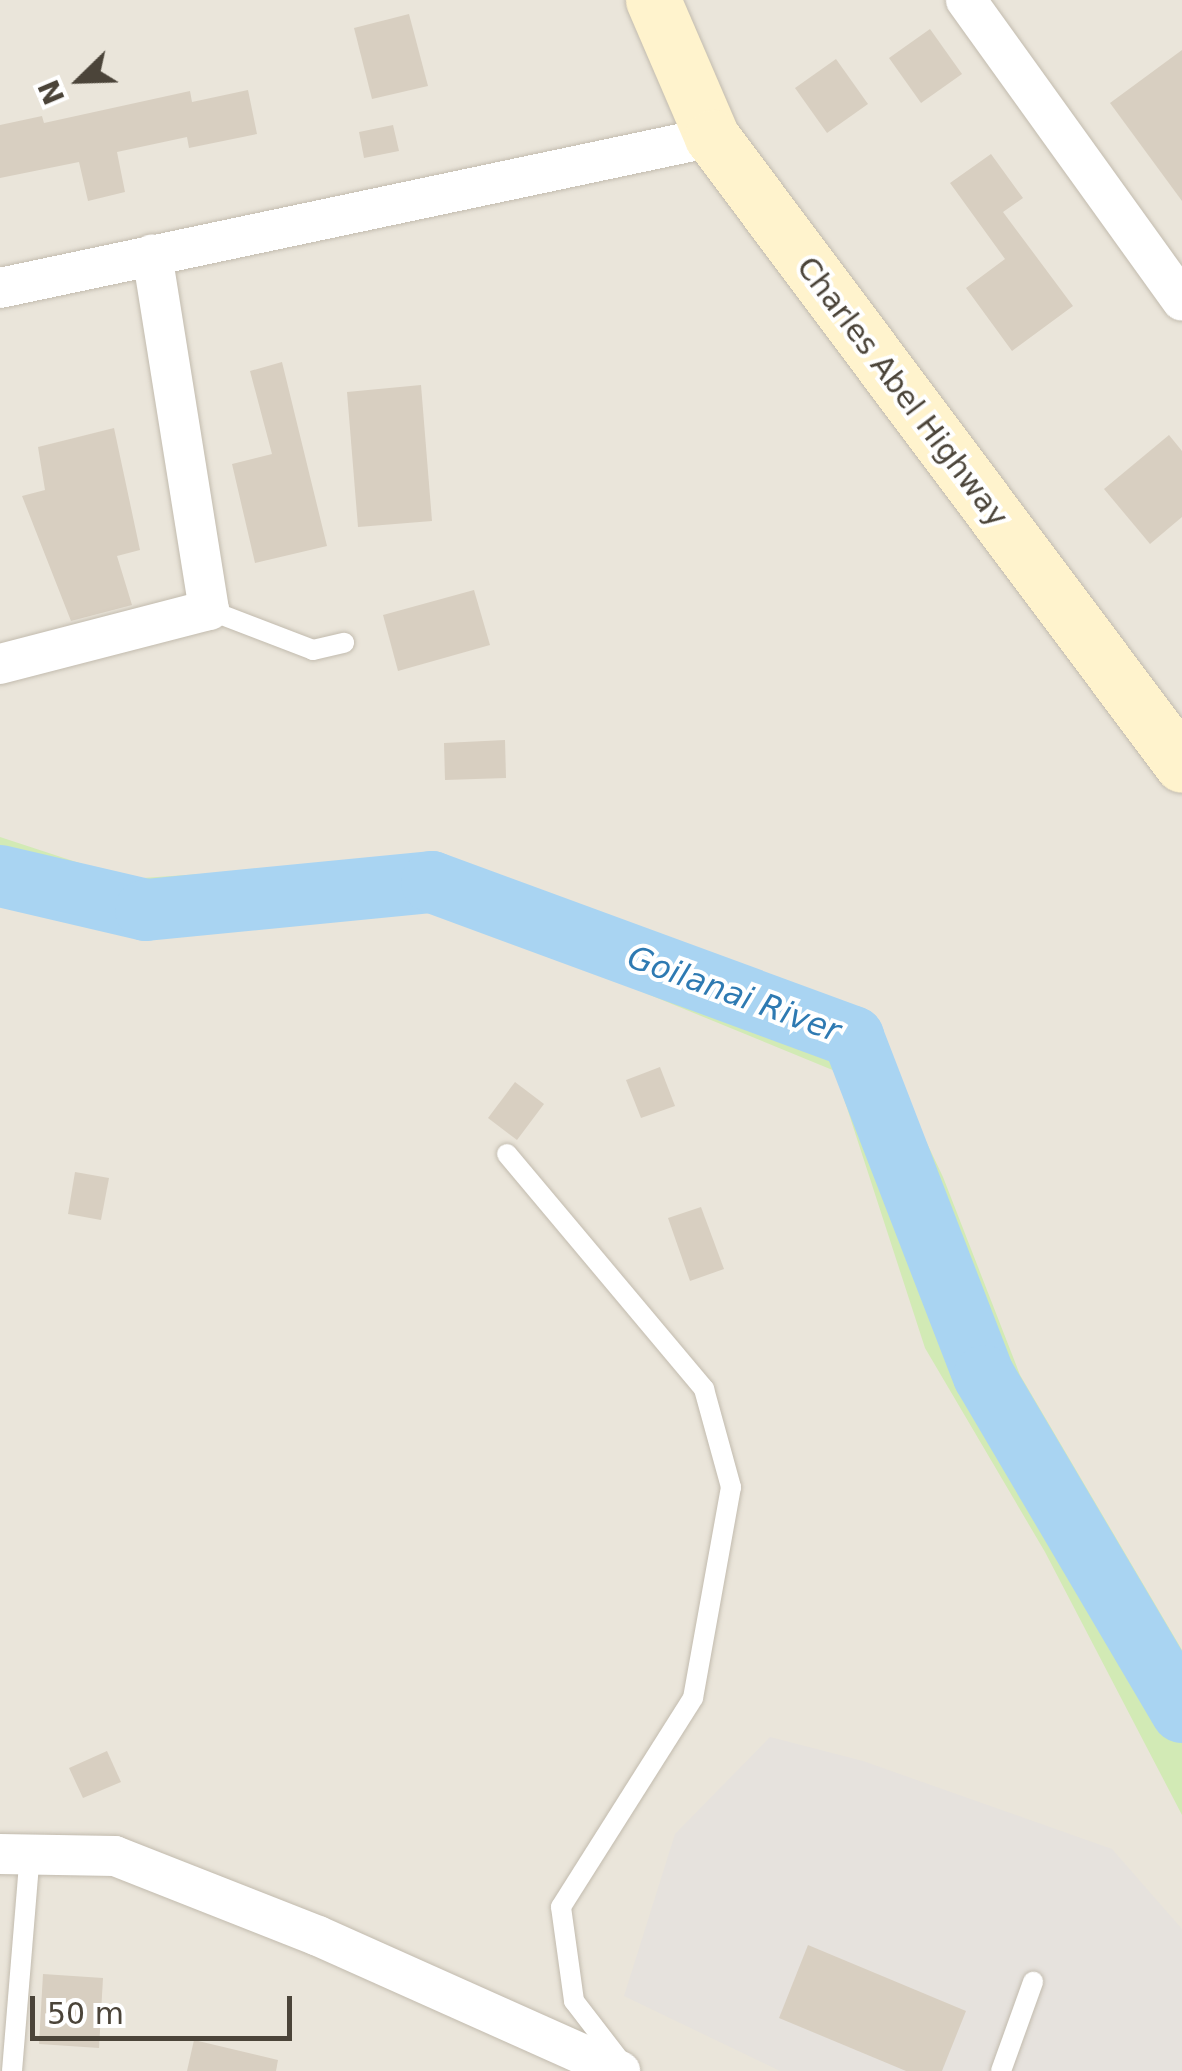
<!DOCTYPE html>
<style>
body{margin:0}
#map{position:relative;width:1182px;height:2071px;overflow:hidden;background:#f6f3ec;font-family:"DejaVu Sans",sans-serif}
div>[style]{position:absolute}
.residential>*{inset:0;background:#eae5da}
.industrial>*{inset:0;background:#e6e2dd}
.green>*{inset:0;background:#d2eab5}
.river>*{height:62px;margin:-31px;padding:0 31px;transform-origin:31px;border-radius:31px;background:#a9d4f2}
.building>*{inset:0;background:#d8cfc1}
.roads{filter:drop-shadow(0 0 2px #c2bbae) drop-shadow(0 0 2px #c2bbae)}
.service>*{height:20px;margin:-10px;padding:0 10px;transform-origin:10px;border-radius:10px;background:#fff}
.minor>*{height:40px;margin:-20px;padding:0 20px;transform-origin:20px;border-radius:20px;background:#fff}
.secondary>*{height:55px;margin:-27.5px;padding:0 27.5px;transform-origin:27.5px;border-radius:27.5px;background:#fff3cd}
span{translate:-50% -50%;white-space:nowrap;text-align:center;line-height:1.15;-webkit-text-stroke:8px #fff;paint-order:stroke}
.street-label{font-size:30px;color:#4b4439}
.water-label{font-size:32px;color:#2e7ab2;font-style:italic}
.north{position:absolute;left:30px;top:30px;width:100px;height:100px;-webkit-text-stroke:8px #fff;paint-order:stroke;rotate:247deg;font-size:28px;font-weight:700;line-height:40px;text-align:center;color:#4b4439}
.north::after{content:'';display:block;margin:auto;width:35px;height:45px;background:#4b4439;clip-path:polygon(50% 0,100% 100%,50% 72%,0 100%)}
.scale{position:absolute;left:30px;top:1996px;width:262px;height:45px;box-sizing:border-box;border:5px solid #4b4439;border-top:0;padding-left:12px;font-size:30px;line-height:35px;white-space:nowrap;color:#4b4439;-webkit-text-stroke:8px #fff;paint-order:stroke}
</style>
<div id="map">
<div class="residential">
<div style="clip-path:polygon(0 0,1182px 0,1182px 2071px,0 2071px)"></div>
</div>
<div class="industrial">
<div style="clip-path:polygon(770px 1737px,863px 1761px,1112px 1849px,1182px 1929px,1182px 2071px,780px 2071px,624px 1996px,675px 1834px)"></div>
</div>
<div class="green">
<div style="clip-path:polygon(0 837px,128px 879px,419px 859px,863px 1009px,943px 1177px,1020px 1375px,1182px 1650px,1182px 1815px,1045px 1552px,925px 1348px,835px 1071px,431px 905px,146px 933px,0 904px)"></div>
</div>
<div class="river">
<div style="left:0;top:876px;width:150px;rotate:13.1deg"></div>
<div style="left:146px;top:910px;width:287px;rotate:-5.6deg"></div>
<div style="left:432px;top:882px;width:449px;rotate:20.2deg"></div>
<div style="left:853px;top:1037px;width:363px;rotate:68.9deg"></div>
<div style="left:984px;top:1376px;width:390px;rotate:59.5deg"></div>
</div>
<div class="building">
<div style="clip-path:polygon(409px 14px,428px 86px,372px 99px,354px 28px)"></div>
<div style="clip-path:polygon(930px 29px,962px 74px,921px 103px,889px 58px)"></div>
<div style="clip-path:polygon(1182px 50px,1182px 201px,1110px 103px)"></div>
<div style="clip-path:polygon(836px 59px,868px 104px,827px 133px,795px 88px)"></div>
<div style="clip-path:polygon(248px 90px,257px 134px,189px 148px,187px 137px,117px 152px,125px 192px,88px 201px,79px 162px,0 178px,0 125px,42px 116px,44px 123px,190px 91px,192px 102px)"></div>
<div style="clip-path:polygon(393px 125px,399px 151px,364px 158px,359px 132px)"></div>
<div style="clip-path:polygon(991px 154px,1023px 198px,1003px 212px,1073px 306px,1012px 351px,966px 288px,1005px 259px,950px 183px)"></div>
<div style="clip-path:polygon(282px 362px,327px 546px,255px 563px,232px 464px,272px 454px,250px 371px)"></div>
<div style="clip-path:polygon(421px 385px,432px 521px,358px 527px,347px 392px)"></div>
<div style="clip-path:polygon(114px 428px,140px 550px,117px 556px,132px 605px,71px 621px,22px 496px,45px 490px,38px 447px)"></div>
<div style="clip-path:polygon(1169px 435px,1182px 451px,1182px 517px,1150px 544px,1104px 489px)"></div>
<div style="clip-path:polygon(474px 590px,490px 645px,398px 671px,383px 615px)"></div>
<div style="clip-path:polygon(505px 740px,506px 778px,445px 780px,444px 743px)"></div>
<div style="clip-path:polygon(660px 1067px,675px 1106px,641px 1118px,626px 1080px)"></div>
<div style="clip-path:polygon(515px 1082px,544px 1104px,517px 1140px,488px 1118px)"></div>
<div style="clip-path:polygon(75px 1172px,109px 1178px,101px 1220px,68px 1214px)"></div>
<div style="clip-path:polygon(701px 1207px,724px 1269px,690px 1281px,668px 1218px)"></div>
<div style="clip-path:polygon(107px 1751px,121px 1782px,83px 1798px,69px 1768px)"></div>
<div style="clip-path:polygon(808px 1945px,966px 2011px,942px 2071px,906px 2071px,779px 2018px)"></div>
<div style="clip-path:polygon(43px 1974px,103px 1978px,99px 2048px,39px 2044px)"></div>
<div style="clip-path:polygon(194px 2040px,278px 2060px,276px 2071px,187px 2071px)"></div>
</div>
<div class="roads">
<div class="service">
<div style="left:209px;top:610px;width:111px;rotate:21deg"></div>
<div style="left:313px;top:650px;width:32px;rotate:-13deg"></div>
<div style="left:507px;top:1154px;width:307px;rotate:50deg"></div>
<div style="left:704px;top:1389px;width:102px;rotate:74.6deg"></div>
<div style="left:731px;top:1487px;width:214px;rotate:100.2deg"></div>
<div style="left:693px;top:1698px;width:247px;rotate:122.3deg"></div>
<div style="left:561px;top:1907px;width:95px;rotate:82.1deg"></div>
<div style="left:574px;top:2001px;width:77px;rotate:52.4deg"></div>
<div style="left:12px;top:2071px;width:222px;rotate:-85.3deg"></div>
<div style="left:1001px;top:2071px;width:95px;rotate:-70.2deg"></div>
</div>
<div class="minor">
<div style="left:966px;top:0;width:370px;rotate:54.3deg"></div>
<div style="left:0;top:288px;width:728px;rotate:-11.97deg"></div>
<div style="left:0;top:664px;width:216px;rotate:-14.5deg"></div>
<div style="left:209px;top:610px;width:360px;rotate:-99.1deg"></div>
<div style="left:0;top:1854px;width:115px;rotate:1deg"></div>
<div style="left:115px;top:1856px;width:218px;rotate:21.5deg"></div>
<div style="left:318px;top:1936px;width:331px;rotate:24.1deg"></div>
</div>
<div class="secondary">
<div style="left:653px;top:0;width:149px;rotate:66.7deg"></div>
<div style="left:712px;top:137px;width:784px;rotate:53.19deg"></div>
</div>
</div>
<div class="street-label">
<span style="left:902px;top:392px;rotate:53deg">Charles Abel Highway</span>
</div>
<div class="water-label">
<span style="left:734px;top:994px;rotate:20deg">Goilanai River</span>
</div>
<div class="north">N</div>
<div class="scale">50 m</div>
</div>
